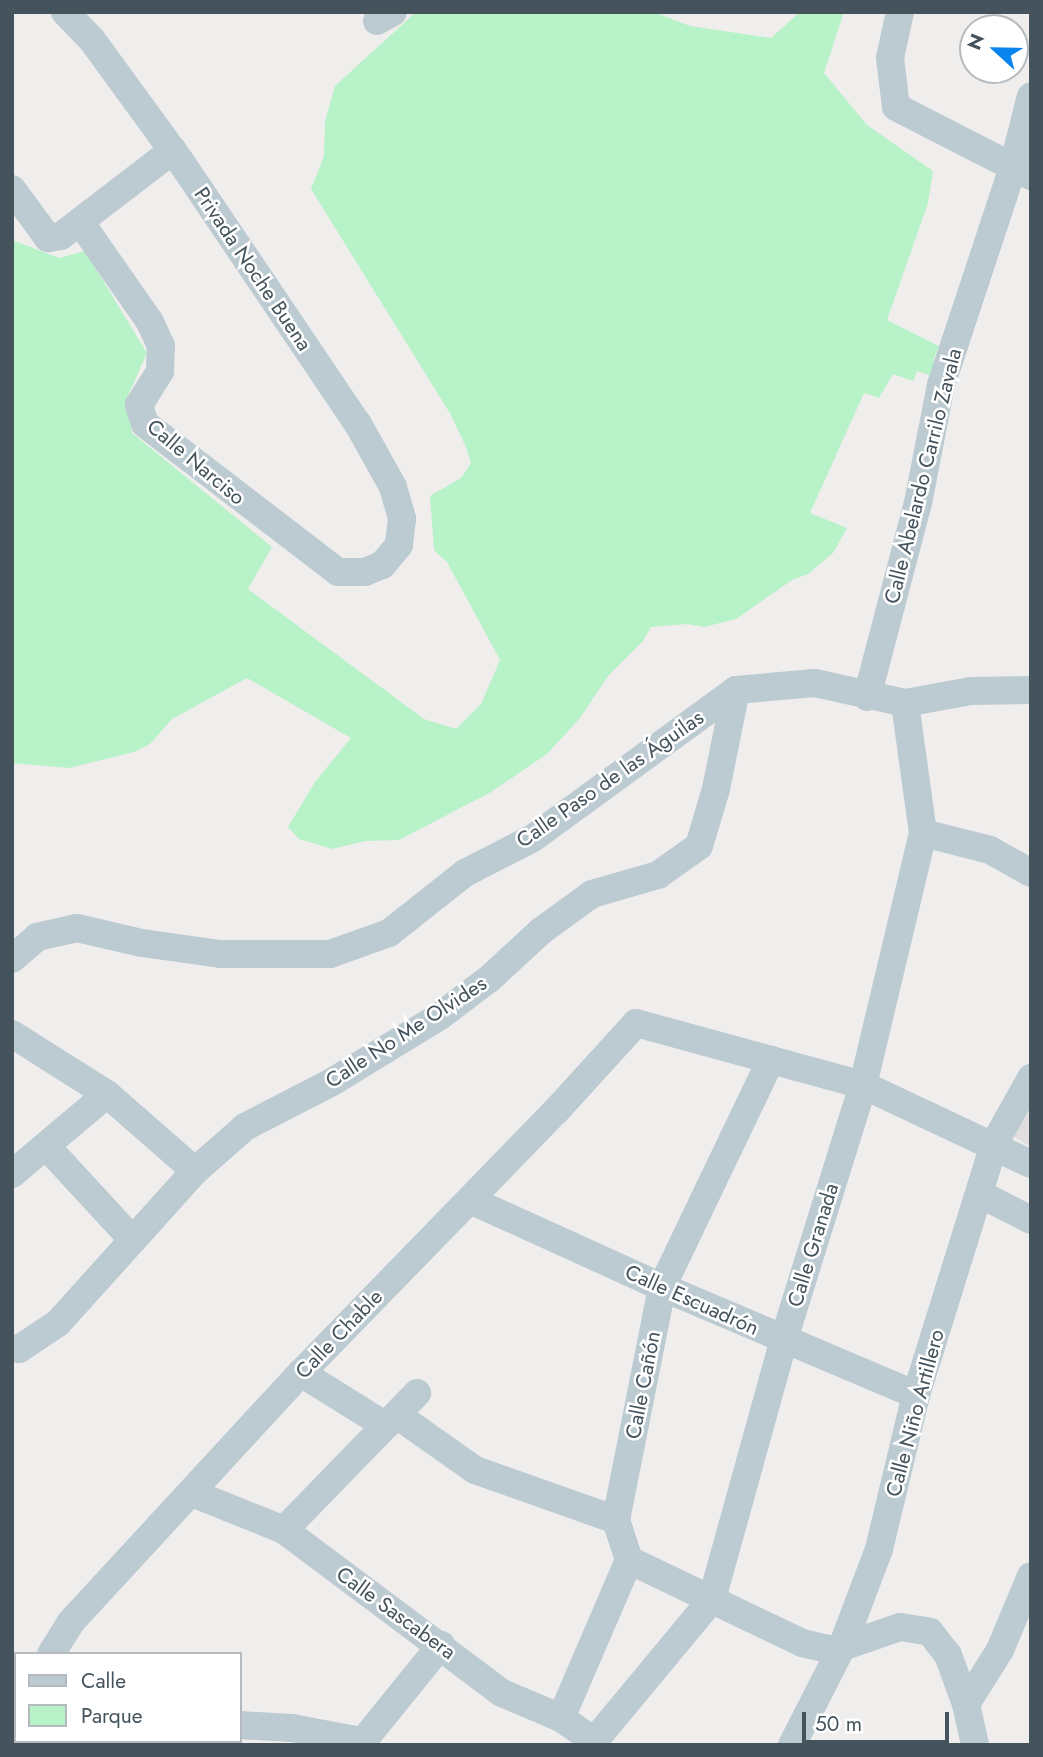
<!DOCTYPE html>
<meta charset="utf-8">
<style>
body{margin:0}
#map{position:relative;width:1043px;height:1757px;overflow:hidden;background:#f0eded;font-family:Jost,sans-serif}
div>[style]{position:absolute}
.education>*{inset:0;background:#e1dedf}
.green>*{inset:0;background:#b7f2c8}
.minor>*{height:28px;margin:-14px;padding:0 14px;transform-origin:14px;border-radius:14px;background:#bccad1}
span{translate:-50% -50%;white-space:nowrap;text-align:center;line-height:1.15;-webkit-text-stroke:5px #fff;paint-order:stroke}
.street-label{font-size:21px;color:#44535c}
.frame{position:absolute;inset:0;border:14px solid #44535c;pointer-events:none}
.legend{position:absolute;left:14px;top:1652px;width:228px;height:91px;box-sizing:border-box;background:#fff;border:2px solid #b4babe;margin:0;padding:9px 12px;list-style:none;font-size:21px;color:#44535c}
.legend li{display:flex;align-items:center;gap:14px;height:35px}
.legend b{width:35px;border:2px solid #b4babe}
.north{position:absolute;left:959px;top:14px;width:70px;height:70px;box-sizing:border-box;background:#fff;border:2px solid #b4babe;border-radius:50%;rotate:292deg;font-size:19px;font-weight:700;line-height:28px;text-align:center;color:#44535c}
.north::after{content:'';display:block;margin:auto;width:24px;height:32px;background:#0a84ee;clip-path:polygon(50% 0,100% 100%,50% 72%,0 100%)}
.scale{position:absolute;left:802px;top:1712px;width:147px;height:32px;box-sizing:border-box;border:4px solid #44535c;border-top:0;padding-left:9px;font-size:21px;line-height:24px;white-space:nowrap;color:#44535c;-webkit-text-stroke:5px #fff;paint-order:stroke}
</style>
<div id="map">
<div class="education">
<div style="clip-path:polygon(1031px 1108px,1031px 1147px,1014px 1137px)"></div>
</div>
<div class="green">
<div style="clip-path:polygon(416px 12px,654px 12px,690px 26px,771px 38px,800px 12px,844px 12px,824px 73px,867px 125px,933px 171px,928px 203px,887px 320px,939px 346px,933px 361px,939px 363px,938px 378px,917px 371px,913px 381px,893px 374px,879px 398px,864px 393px,810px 513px,847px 528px,833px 553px,808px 574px,792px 580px,736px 619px,704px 627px,687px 624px,651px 627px,643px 641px,608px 676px,580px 718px,547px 754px,491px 792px,399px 840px,365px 841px,332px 849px,299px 839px,288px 827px,315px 782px,351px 738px,247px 678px,172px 719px,150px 744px,134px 752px,69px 768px,12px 763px,12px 240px,59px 258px,85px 251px,147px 353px,127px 398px,132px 433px,272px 547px,248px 589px,424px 719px,456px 729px,481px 704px,500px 660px,447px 562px,434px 550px,430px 496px,461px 478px,471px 463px,466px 447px,451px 415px,311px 189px,324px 156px,325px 121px,335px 86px)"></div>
</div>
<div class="minor">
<div style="left:65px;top:12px;width:39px;rotate:46deg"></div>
<div style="left:92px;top:40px;width:151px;rotate:53.9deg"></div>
<div style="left:181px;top:162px;width:316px;rotate:56deg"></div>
<div style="left:358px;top:424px;width:72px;rotate:60.9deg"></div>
<div style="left:393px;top:487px;width:33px;rotate:74deg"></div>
<div style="left:402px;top:519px;width:26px;rotate:97deg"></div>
<div style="left:399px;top:545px;width:26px;rotate:130deg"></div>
<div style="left:382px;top:565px;width:18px;rotate:158deg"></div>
<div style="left:365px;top:572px;width:27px;rotate:180deg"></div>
<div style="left:338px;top:572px;width:243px;rotate:-142.5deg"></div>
<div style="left:145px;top:424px;width:20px;rotate:-108deg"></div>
<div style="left:139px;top:405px;width:40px;rotate:-58deg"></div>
<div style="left:160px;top:371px;width:25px;rotate:-88deg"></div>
<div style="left:161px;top:346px;width:26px;rotate:-115deg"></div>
<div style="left:150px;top:322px;width:121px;rotate:-124.9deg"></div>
<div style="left:900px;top:12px;width:47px;rotate:102.3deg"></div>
<div style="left:890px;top:58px;width:49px;rotate:83deg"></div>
<div style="left:896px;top:107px;width:152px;rotate:27.1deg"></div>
<div style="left:377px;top:21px;width:18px;rotate:-29deg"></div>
<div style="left:12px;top:189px;width:61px;rotate:53.7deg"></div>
<div style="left:48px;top:238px;width:13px;rotate:-9deg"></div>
<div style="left:61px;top:236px;width:141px;rotate:-37.5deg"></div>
<div style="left:867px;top:697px;width:201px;rotate:-75.3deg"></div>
<div style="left:918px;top:503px;width:120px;rotate:-79deg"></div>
<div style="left:941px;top:385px;width:230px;rotate:-71.7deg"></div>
<div style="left:1013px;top:167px;width:73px;rotate:-75.8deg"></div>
<div style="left:923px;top:833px;width:69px;rotate:14.2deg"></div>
<div style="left:990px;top:850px;width:47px;rotate:29.3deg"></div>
<div style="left:12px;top:959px;width:33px;rotate:-41deg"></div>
<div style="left:37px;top:937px;width:41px;rotate:-12.7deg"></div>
<div style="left:77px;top:928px;width:67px;rotate:13deg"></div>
<div style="left:142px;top:943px;width:79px;rotate:8deg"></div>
<div style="left:220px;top:954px;width:110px"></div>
<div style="left:330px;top:954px;width:63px;rotate:-19.6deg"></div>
<div style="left:389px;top:933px;width:97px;rotate:-38.3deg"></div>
<div style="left:465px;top:873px;width:76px;rotate:-27.2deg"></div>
<div style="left:533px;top:838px;width:251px;rotate:-36.1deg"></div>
<div style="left:736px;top:690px;width:79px;rotate:-5.1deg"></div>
<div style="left:815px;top:683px;width:92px;rotate:12.5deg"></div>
<div style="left:905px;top:703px;width:67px;rotate:-10.3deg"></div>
<div style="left:971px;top:691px;width:60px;rotate:-1deg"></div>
<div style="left:12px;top:1034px;width:112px;rotate:32.3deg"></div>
<div style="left:107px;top:1094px;width:117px;rotate:41.2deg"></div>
<div style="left:47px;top:1147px;width:124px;rotate:47.3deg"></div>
<div style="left:12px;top:1174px;width:124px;rotate:-40.1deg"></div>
<div style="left:980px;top:1194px;width:57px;rotate:27deg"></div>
<div style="left:470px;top:1200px;width:211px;rotate:24.4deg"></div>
<div style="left:662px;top:1287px;width:276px;rotate:23deg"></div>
<div style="left:12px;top:1348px;width:7px;rotate:8deg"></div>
<div style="left:19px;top:1349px;width:47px;rotate:-33.7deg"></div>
<div style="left:58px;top:1323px;width:205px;rotate:-48deg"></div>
<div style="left:195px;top:1171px;width:67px;rotate:-41.3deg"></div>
<div style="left:245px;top:1127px;width:98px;rotate:-27.3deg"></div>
<div style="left:332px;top:1082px;width:127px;rotate:-31.4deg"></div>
<div style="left:440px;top:1016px;width:61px;rotate:-37.1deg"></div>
<div style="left:489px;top:979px;width:71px;rotate:-42.7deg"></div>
<div style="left:541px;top:931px;width:63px;rotate:-36deg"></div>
<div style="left:592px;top:894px;width:69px;rotate:-16.1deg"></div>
<div style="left:658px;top:875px;width:50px;rotate:-35.3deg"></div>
<div style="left:699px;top:846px;width:59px;rotate:-73.4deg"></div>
<div style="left:716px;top:789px;width:101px;rotate:-78.6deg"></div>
<div style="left:301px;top:1373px;width:100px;rotate:31.9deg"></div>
<div style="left:397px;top:1415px;width:95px;rotate:35.2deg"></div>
<div style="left:475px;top:1470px;width:150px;rotate:19.5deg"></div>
<div style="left:192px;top:1493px;width:99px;rotate:21.9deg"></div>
<div style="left:284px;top:1530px;width:272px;rotate:36.8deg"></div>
<div style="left:502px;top:1693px;width:64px;rotate:23deg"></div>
<div style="left:561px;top:1718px;width:40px;rotate:34.9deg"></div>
<div style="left:284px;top:1530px;width:191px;rotate:-45.8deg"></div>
<div style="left:629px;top:1560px;width:192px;rotate:25.6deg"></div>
<div style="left:802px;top:1643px;width:32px;rotate:13deg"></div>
<div style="left:833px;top:1650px;width:71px;rotate:-18.9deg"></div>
<div style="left:900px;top:1627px;width:30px;rotate:9deg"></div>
<div style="left:930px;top:1632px;width:29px;rotate:52deg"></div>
<div style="left:948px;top:1655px;width:52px;rotate:69.8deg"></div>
<div style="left:966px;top:1704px;width:42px;rotate:77.6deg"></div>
<div style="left:51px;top:1654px;width:36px;rotate:-58deg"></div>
<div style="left:70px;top:1623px;width:340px;rotate:-47.3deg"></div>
<div style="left:301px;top:1373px;width:366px;rotate:-45.8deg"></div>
<div style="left:556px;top:1111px;width:119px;rotate:-47.7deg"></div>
<div style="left:636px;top:1023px;width:235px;rotate:15.3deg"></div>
<div style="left:863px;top:1085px;width:186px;rotate:25.2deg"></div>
<div style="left:966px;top:1704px;width:64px;rotate:-57.8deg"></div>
<div style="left:1000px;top:1650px;width:80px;rotate:-67.3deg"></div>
<div style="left:561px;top:1718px;width:172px;rotate:-66.7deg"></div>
<div style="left:629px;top:1560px;width:42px;rotate:-108deg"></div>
<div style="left:616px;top:1520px;width:237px;rotate:-78.8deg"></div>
<div style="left:662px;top:1287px;width:252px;rotate:-64.4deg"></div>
<div style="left:12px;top:1719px;width:7px;rotate:-56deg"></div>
<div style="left:240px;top:1725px;width:52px;rotate:3.3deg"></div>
<div style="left:292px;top:1728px;width:70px;rotate:10.7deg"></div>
<div style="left:360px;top:1745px;width:129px;rotate:-51deg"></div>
<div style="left:591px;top:1745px;width:190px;rotate:-50.3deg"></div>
<div style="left:712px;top:1599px;width:270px;rotate:-74.5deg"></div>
<div style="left:784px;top:1339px;width:266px;rotate:-72.7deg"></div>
<div style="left:863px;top:1085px;width:259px;rotate:-76.6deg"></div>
<div style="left:923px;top:833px;width:131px;rotate:-97.9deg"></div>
<div style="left:792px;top:1745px;width:110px;rotate:-63deg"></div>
<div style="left:842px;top:1647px;width:105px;rotate:-69.3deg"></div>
<div style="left:879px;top:1549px;width:158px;rotate:-76.5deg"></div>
<div style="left:916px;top:1395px;width:263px;rotate:-72.7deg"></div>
<div style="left:994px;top:1144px;width:76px;rotate:-60.7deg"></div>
</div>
<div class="street-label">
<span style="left:253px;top:269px;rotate:56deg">Privada Noche Buena</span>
<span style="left:196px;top:462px;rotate:40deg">Calle Narciso</span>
<span style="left:923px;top:476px;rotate:-76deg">Calle Abelardo Carrilo Zavala</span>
<span style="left:610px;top:779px;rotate:-35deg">Calle Paso de las Águilas</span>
<span style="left:406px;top:1032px;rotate:-33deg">Calle No Me Olvides</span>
<span style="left:813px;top:1245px;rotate:-73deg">Calle Granada</span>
<span style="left:692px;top:1300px;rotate:24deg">Calle Escuadrón</span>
<span style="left:339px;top:1334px;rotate:-46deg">Calle Chable</span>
<span style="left:643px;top:1385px;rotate:-79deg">Calle Cañón</span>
<span style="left:915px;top:1413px;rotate:-75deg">Calle Niño Artillero</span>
<span style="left:396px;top:1613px;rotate:36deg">Calle Sascabera</span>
</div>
<div class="frame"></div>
<ul class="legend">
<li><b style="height:9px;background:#bccad1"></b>Calle</li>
<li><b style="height:19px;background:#b7f2c8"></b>Parque</li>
</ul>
<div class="north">N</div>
<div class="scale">50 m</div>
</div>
